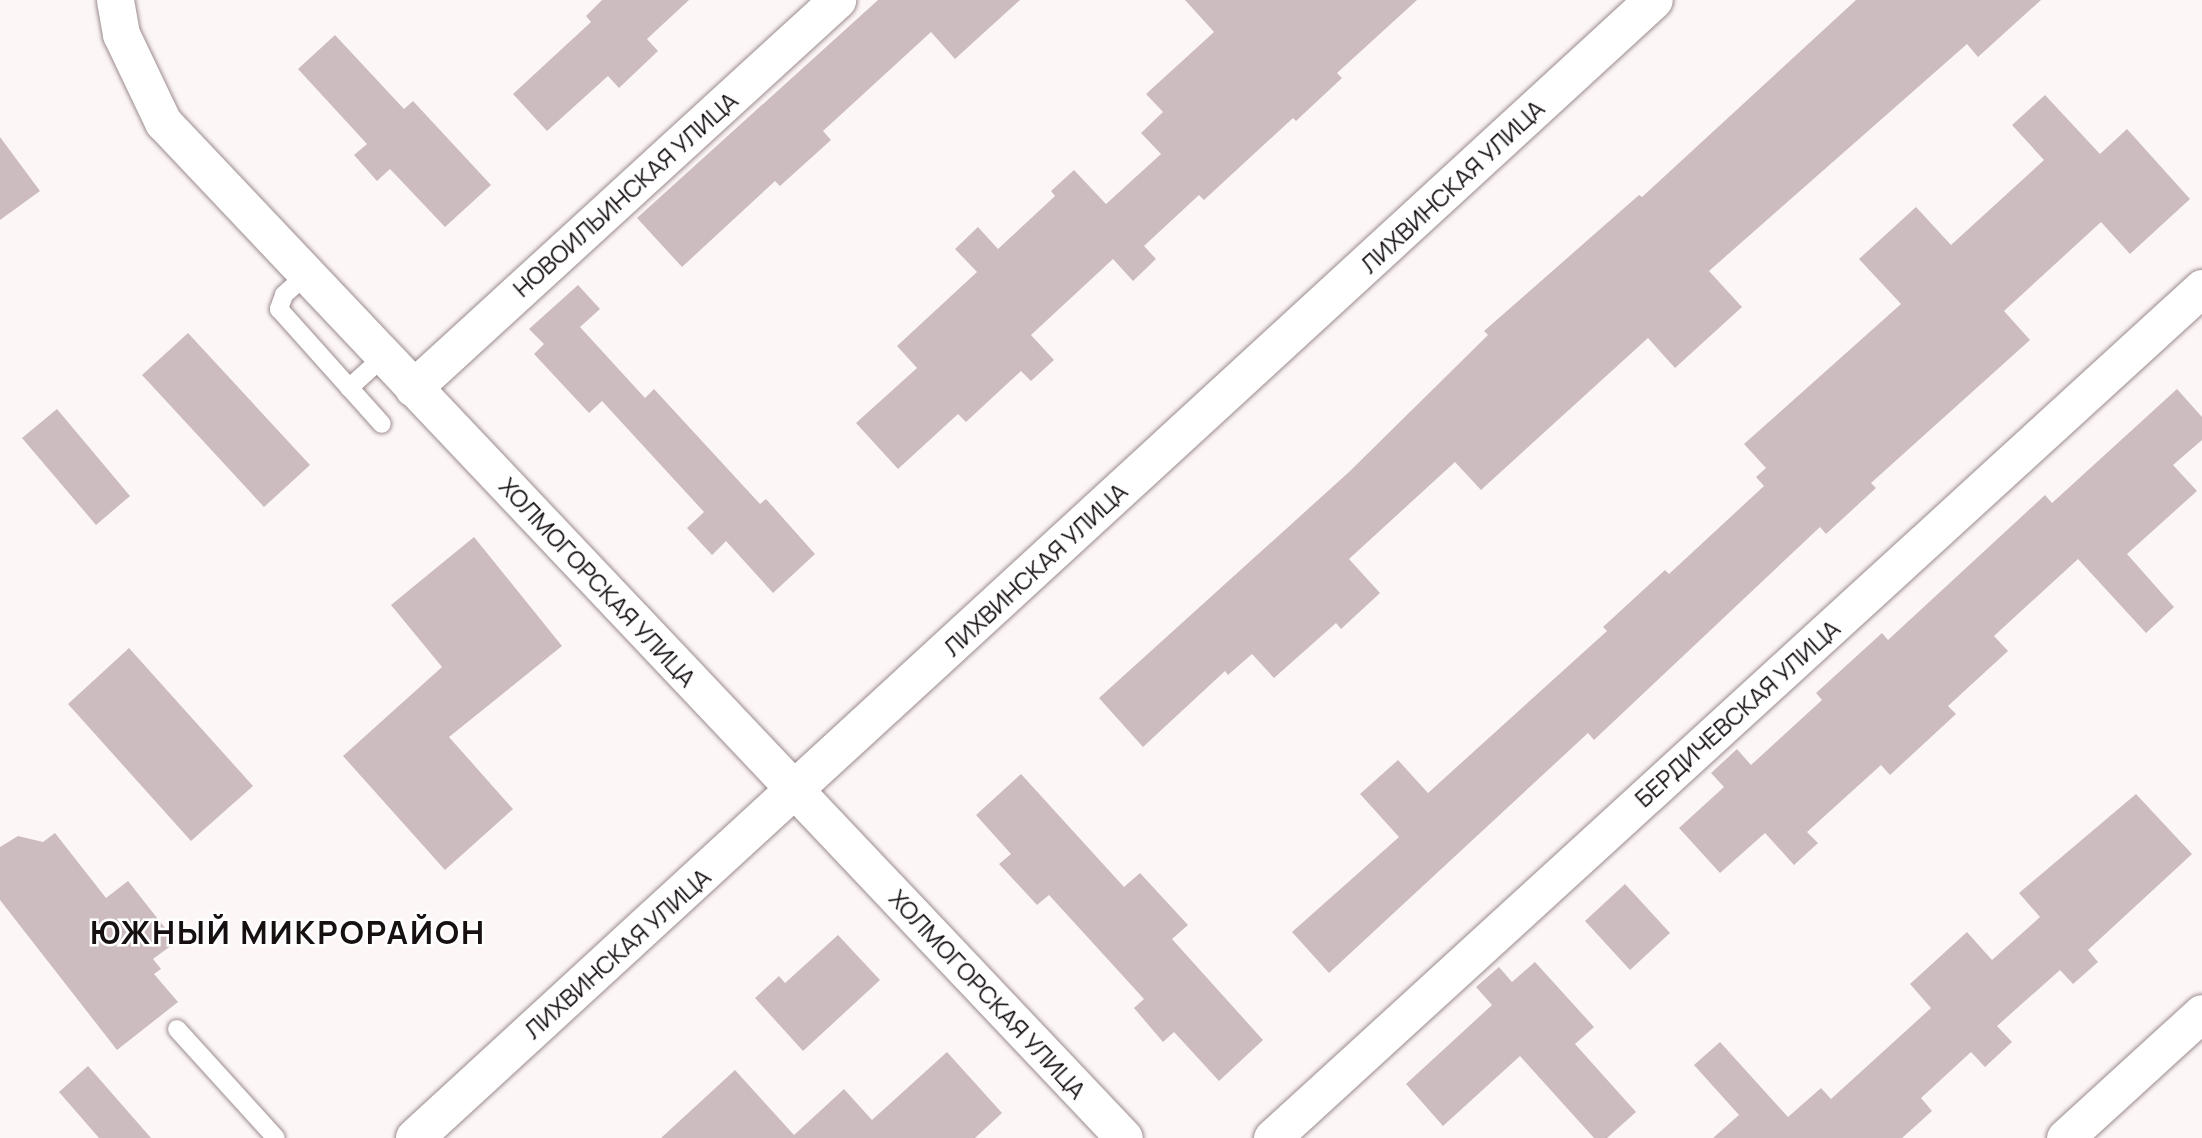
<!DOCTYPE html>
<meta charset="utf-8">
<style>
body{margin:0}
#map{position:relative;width:2202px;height:1138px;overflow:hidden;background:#fdf6f7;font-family:Manrope,sans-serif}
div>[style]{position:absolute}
.building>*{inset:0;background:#cdbcbf}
.roads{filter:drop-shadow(0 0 2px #9b8b8d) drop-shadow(0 0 2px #9b8b8d)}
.lane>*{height:18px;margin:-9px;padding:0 9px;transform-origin:9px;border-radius:9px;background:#fff}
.street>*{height:37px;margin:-18.5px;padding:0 18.5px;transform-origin:18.5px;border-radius:18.5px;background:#fff}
.secondary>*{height:38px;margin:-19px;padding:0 19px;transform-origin:19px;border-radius:19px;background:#fff}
span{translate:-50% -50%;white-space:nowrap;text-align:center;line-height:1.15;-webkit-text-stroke:5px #fff;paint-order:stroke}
.street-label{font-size:24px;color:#161011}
.district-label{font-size:32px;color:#161011;font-weight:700;letter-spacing:2px}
</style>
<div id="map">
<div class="building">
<div style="clip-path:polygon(602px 0,689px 0,647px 39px,658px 51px,619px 88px,608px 76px,547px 131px,513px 94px,591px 22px,586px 16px)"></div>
<div style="clip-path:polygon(878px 0,1020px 0,955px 59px,931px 32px,823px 131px,831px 140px,780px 186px,775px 181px,682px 267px,637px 218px)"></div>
<div style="clip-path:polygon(1185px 0,1417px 0,1337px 73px,1342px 78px,1296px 121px,1293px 118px,1204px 200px,1199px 195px,1144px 246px,1156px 259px,1133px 281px,1113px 259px,1031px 335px,1054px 360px,1031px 381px,1021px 371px,966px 422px,958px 414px,898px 469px,856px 423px,917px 368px,897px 346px,977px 272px,955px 249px,978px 227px,998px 249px,1055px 196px,1051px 191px,1074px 170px,1106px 204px,1161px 154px,1141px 133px,1163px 112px,1146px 94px,1214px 32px)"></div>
<div style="clip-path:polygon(1856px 0,2041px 0,1978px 57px,1967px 44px,1709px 271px,1742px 307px,1675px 368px,1648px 338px,1481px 490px,1455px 462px,1349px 559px,1380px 593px,1341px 629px,1336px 623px,1274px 678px,1252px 654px,1228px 675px,1225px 671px,1143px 747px,1099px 698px,1349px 472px,1488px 335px,1484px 331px,1639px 195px,1642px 197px)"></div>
<div style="clip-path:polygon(335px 35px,404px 109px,413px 101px,491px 185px,445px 227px,390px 169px,377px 181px,354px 155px,367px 144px,298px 69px)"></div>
<div style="clip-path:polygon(2045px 95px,2100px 154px,2127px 129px,2190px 199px,2130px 254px,2101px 222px,2004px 311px,2030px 340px,1871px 483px,1876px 488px,1826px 534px,1820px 527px,1594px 740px,1588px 733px,1329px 973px,1292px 932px,1399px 837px,1360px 794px,1398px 760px,1428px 793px,1607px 631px,1603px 627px,1665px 570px,1669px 574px,1764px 486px,1756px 477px,1766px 468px,1744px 444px,1901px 304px,1859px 259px,1916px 207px,1951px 245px,2044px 160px,2012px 125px)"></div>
<div style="clip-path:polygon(0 137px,40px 191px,0 220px)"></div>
<div style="clip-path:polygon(578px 285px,600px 309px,580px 327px,645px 398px,654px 389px,760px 504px,766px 499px,815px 554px,773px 593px,726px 541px,712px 555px,687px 528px,704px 512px,602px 401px,589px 413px,534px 354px,544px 344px,529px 329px)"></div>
<div style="clip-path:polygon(188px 333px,310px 465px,264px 507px,142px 375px)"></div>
<div style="clip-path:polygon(2177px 389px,2202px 417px,2202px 440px,2173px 465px,2197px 491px,2127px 554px,2174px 607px,2146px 633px,2078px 559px,1994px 636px,2008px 651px,1948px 706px,1956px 714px,1890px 775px,1881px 765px,1807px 832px,1818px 843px,1794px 865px,1765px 833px,1720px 873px,1679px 828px,1724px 787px,1711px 773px,1737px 749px,1751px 765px,1822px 700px,1816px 693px,1882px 633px,1888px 640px,2045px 495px,2052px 503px)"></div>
<div style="clip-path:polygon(57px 409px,130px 496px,96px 525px,22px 438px)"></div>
<div style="clip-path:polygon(474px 537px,562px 646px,449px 737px,513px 809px,445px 870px,343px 756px,442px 667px,391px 605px)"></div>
<div style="clip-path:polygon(129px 648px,253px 786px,191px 841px,68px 704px)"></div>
<div style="clip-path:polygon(1021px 774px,1124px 887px,1140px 873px,1188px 925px,1172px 939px,1263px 1040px,1219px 1081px,1174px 1032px,1163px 1042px,1134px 1008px,1144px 999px,1049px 895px,1037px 905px,999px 864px,1011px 854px,976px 815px)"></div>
<div style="clip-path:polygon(2136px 794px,2192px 854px,2088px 950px,2098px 962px,2073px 984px,2060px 970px,1997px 1026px,2012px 1042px,1985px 1067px,1971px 1052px,1921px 1098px,1932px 1111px,1902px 1138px,1713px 1138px,1739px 1115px,1694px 1065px,1720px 1042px,1788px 1117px,1821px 1088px,1831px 1099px,1931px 1008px,1910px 984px,1967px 932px,1992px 960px,2040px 917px,2019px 893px)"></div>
<div style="clip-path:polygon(55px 833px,106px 898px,128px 881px,176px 942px,153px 959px,161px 969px,154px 974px,178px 1002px,117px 1050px,0 900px,0 847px,18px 836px,43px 842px)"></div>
<div style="clip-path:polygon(1625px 884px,1670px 933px,1630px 970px,1585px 921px)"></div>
<div style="clip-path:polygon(838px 935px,880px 980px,803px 1051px,755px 998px,779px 976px,785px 983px)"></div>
<div style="clip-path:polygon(1535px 962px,1594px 1027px,1575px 1044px,1636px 1112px,1607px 1138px,1594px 1138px,1520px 1056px,1443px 1126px,1406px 1084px,1492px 1005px,1476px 987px,1499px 967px,1512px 982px)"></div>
<div style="clip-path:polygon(947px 1052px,1002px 1113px,975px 1138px,661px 1138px,735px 1070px,794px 1135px,844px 1089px,872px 1120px)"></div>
<div style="clip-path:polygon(88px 1066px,151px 1138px,99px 1138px,59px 1092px)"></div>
</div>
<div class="roads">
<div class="lane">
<div style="left:307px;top:274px;width:31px;rotate:138deg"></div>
<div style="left:284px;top:295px;width:15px;rotate:110deg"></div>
<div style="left:279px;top:309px;width:154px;rotate:48.2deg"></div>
<div style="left:349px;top:388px;width:47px;rotate:-42.4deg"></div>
<div style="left:177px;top:1029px;width:147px;rotate:47.8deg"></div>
</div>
<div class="street">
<div style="left:115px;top:0;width:35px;rotate:80deg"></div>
<div style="left:121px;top:34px;width:98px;rotate:64.5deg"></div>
<div style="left:163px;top:122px;width:1398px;rotate:46.59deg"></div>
<div style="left:413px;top:388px;width:575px;rotate:-42.46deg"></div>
<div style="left:1272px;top:1138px;width:1260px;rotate:-42.43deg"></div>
<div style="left:2065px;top:1138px;width:185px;rotate:-42.4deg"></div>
</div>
<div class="secondary">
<div style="left:415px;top:1138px;width:1682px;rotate:-42.57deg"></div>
</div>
</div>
<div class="street-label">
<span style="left:1452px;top:186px;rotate:-43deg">ЛИХВИНСКАЯ УЛИЦА</span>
<span style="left:625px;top:194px;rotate:-42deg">НОВОИЛЬИНСКАЯ УЛИЦА</span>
<span style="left:1035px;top:569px;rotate:-43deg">ЛИХВИНСКАЯ УЛИЦА</span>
<span style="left:598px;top:582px;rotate:47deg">ХОЛМОГОРСКАЯ УЛИЦА</span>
<span style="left:1737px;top:713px;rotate:-42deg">БЕРДИЧЕВСКАЯ УЛИЦА</span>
<span style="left:617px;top:953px;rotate:-42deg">ЛИХВИНСКАЯ УЛИЦА</span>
<span style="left:988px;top:994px;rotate:47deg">ХОЛМОГОРСКАЯ УЛИЦА</span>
</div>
<div class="district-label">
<span style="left:288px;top:932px">ЮЖНЫЙ МИКРОРАЙОН</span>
</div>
</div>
